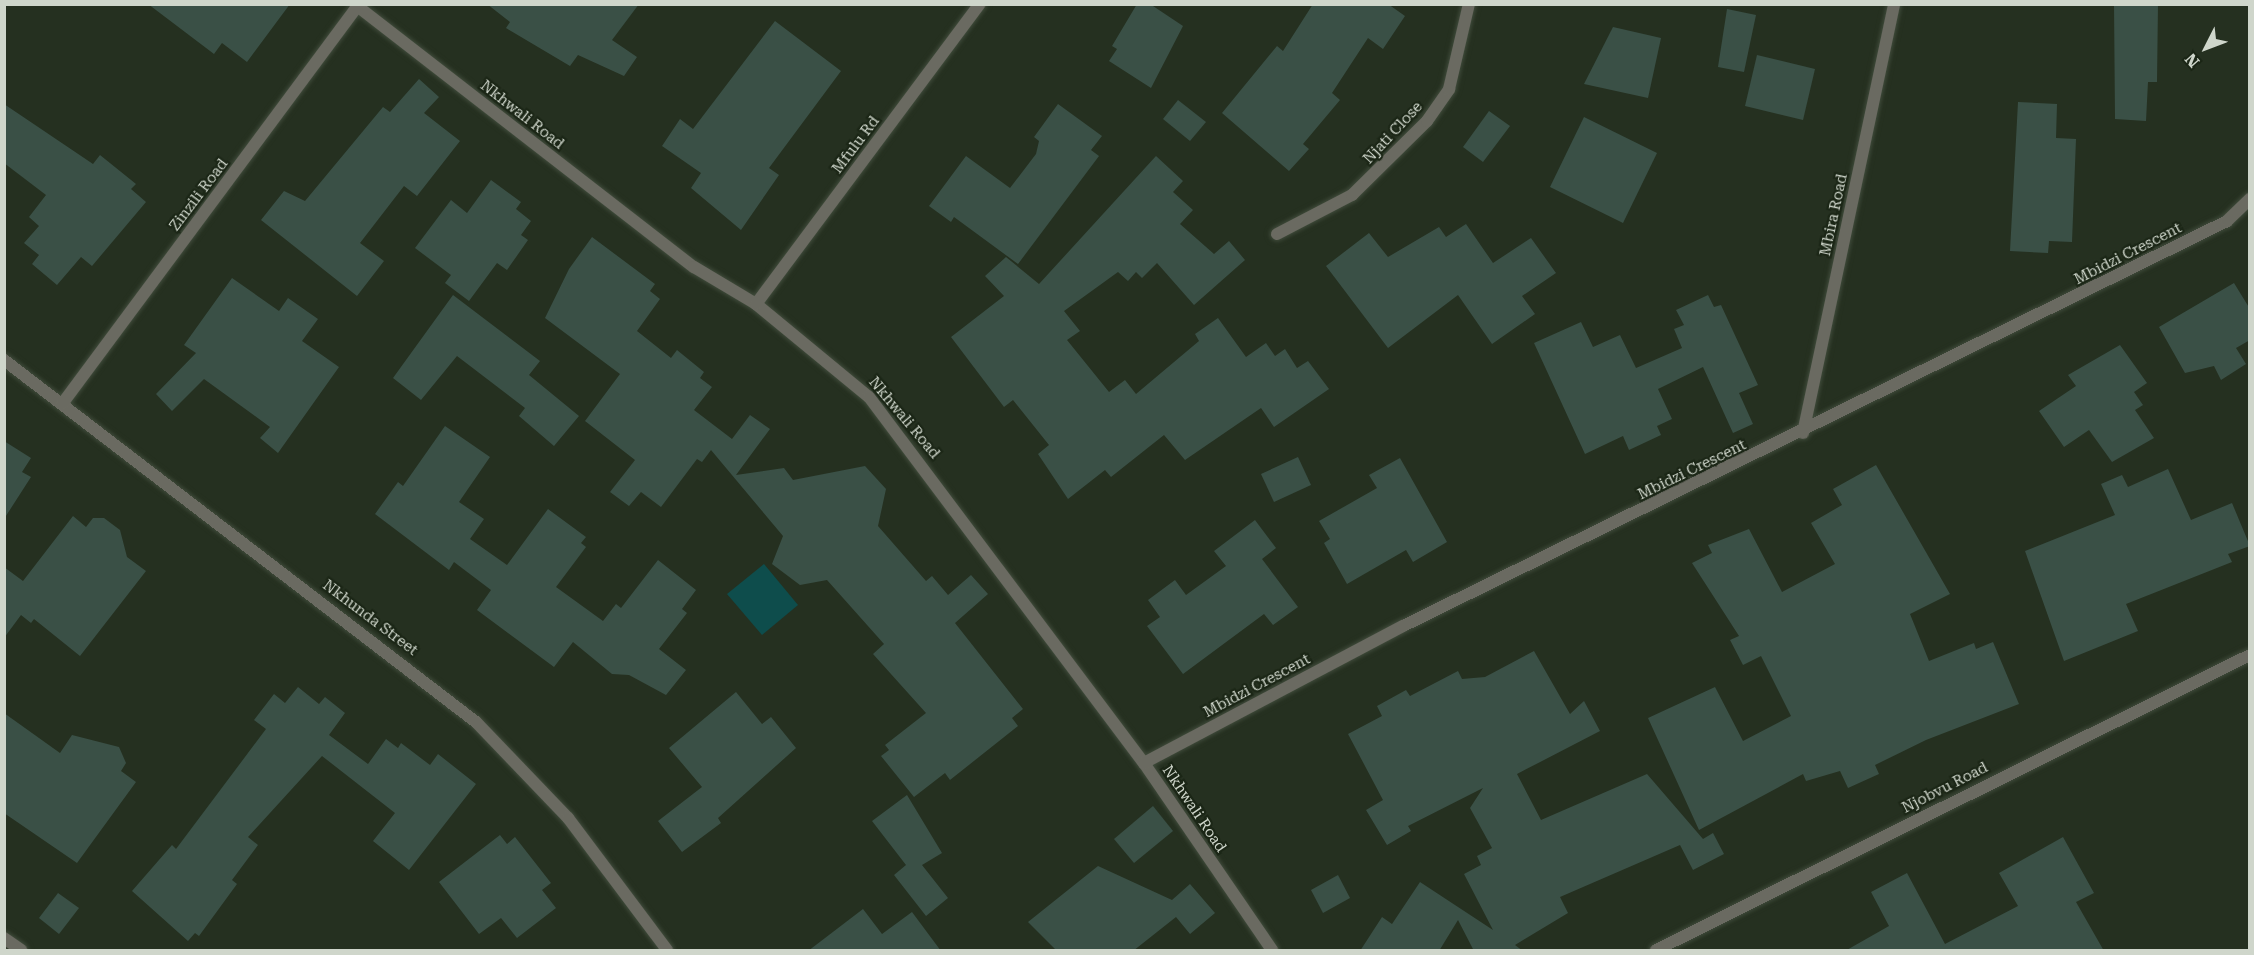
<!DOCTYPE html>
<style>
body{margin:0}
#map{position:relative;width:2254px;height:955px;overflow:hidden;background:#253020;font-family:"Roboto Serif",serif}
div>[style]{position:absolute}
.water>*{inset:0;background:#0e4d4c}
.building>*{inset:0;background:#3a5046}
.roads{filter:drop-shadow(0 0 2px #404b3b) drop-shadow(0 0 2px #404b3b)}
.minor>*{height:12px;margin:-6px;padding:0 6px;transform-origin:6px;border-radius:6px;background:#6a6a61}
span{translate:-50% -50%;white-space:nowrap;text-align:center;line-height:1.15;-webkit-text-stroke:4.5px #1b2616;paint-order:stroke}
.street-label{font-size:15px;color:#cfd6cb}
.frame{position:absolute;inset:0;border:6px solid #cfd6cb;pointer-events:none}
.north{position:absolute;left:2176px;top:18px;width:60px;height:60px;-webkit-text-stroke:4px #1b2616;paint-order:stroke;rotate:228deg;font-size:16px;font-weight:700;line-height:24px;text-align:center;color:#cfd6cb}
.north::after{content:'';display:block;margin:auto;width:21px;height:27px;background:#cfd6cb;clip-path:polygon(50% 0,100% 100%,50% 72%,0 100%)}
</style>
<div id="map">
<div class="water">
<div style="clip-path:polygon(764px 564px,798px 605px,762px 635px,727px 594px)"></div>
</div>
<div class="building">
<div style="clip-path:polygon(148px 4px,290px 4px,247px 62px,222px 43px,214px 54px)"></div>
<div style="clip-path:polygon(487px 4px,639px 4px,612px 40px,637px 57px,624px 76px,578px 55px,570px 66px,506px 28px,510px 22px)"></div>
<div style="clip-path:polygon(1137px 4px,1150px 4px,1183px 26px,1151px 88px,1109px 61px,1117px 49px,1112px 46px)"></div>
<div style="clip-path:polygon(1313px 4px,1388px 4px,1405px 16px,1383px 49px,1368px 38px,1332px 93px,1340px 100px,1303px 144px,1309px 149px,1289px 171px,1222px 113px,1277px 46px,1283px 51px)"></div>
<div style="clip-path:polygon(2114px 4px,2158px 4px,2157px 82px,2148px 82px,2146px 121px,2115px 119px)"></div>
<div style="clip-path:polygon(1727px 9px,1756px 15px,1744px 72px,1718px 67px)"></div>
<div style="clip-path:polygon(775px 21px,841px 71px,769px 168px,779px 175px,741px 230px,691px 188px,701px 173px,662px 146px,680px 119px,693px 129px)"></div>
<div style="clip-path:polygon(1613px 27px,1661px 38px,1648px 98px,1584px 84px)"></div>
<div style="clip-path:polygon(1757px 55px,1815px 69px,1803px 120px,1745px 106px)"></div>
<div style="clip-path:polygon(419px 79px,439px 97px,424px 113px,460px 141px,417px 196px,404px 186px,360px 243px,384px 261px,357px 296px,261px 220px,284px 191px,305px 201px,383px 107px,390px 112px)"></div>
<div style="clip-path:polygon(1178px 100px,1206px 122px,1190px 141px,1163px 119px)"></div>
<div style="clip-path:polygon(2018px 102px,2057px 104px,2056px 138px,2076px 139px,2072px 242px,2049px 241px,2048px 253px,2010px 251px)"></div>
<div style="clip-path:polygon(4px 104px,93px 164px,100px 155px,136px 184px,131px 189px,146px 202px,92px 266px,81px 257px,57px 285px,32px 264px,39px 255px,24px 243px,39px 226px,29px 217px,46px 195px,4px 163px)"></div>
<div style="clip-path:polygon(1058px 104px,1102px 136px,1091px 150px,1099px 156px,1018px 264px,954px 217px,951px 222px,929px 206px,966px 156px,1010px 188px,1036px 154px,1039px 141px,1034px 137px)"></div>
<div style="clip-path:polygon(1489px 111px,1510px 126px,1483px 162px,1463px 147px)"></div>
<div style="clip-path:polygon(1584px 117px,1657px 153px,1623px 223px,1550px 187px)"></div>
<div style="clip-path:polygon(1156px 156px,1183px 181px,1173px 192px,1193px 210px,1180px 224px,1214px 254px,1229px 241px,1245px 260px,1194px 305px,1157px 263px,1142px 278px,1136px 272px,1128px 281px,1118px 272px,1064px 311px,1080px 331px,1067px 340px,1109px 392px,1125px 380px,1136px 394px,1199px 341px,1195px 334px,1218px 318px,1246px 357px,1266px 343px,1275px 356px,1285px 349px,1297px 368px,1308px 361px,1329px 389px,1274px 427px,1261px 408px,1185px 460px,1164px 435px,1111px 477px,1105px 470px,1068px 499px,1038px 454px,1049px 445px,1013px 400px,1004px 407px,951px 337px,1004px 296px,985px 276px,1006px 257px,1039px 284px)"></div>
<div style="clip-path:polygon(491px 180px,521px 202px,516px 209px,531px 221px,521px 235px,528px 240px,507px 270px,497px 263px,469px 301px,445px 283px,451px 275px,415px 248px,451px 200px,467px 213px)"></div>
<div style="clip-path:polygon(1466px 224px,1493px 263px,1531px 238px,1556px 273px,1522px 296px,1535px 314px,1492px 344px,1458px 295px,1388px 348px,1326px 266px,1369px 233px,1388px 257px,1439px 227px,1446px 237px)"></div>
<div style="clip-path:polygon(592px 237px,655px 284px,650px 291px,660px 299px,637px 331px,671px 358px,677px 350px,704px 372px,700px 378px,712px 387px,694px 410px,732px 439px,750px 415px,770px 429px,736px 475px,784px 468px,793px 480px,865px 466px,886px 489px,878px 526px,926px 581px,932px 576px,948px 595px,971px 575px,988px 594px,955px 623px,1023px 709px,1012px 718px,1018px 726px,950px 780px,945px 773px,914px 797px,881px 756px,889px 750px,885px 745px,926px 713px,873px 654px,884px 644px,827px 580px,800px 585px,772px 564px,783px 536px,711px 450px,702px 462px,697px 459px,661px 507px,641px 492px,629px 506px,610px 492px,635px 460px,585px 421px,620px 374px,545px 318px,569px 269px)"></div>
<div style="clip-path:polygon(232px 278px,279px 311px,288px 298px,318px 319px,302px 341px,339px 367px,278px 453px,260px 438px,270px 427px,204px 379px,172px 411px,156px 394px,196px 353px,184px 345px)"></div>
<div style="clip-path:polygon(2234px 283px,2250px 309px,2250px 340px,2236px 348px,2246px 364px,2221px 380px,2214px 366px,2185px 373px,2159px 327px)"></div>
<div style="clip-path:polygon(453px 295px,540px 361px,529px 375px,579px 416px,554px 446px,519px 416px,525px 408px,457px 356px,421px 400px,393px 378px)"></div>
<div style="clip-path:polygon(1708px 295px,1714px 307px,1721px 305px,1758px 385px,1739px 393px,1753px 424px,1733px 433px,1703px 367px,1658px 389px,1672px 419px,1657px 426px,1661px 435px,1629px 450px,1623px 436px,1585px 454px,1534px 343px,1581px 322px,1593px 347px,1620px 335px,1636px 368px,1682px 348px,1674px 329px,1684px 325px,1676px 310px)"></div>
<div style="clip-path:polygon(2120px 345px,2147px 383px,2134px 392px,2143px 405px,2135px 410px,2154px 438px,2112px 462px,2089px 430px,2064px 447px,2039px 411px,2076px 386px,2068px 375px)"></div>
<div style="clip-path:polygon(445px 426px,490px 457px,459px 502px,484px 519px,470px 539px,507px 565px,548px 509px,586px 537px,581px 543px,586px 547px,556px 587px,603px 621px,616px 604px,621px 608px,658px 560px,696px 590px,682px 609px,687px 613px,659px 649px,686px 670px,666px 695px,629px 675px,612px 674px,573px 642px,554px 667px,477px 610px,491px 590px,454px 562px,449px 570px,375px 514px,398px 482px,403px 486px)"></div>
<div style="clip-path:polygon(4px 441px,31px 458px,22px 472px,31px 477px,4px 519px)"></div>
<div style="clip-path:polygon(1298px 457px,1311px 485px,1274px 502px,1261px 474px)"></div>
<div style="clip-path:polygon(1400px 458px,1447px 542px,1413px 562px,1406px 550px,1347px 584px,1324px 543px,1330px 539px,1319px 521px,1377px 488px,1369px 475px)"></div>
<div style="clip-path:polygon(1876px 465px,1950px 594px,1910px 614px,1929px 661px,1974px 643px,1976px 649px,1993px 642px,2019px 704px,1926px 740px,1875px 765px,1879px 774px,1848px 788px,1840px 771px,1806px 781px,1803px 774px,1699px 830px,1648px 718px,1715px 687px,1743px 741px,1791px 716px,1761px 656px,1743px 665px,1730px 640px,1739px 636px,1692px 563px,1712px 553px,1708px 545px,1749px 529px,1782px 592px,1835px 564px,1811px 523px,1842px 505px,1833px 489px)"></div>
<div style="clip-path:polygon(2168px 469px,2191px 520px,2232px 503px,2250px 546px,2228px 554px,2232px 562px,2126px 604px,2138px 631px,2064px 661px,2025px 551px,2115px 515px,2101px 484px,2122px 475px,2128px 487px)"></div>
<div style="clip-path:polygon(73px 516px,86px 527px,93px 518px,104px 518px,120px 530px,127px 557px,146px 571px,80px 656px,34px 619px,31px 623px,21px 615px,4px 638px,4px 567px,23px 581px)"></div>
<div style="clip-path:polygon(1255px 520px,1276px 548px,1262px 559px,1298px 607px,1273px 625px,1264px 614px,1183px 674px,1147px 626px,1160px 617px,1148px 600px,1175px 580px,1186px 595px,1226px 566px,1214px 551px)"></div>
<div style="clip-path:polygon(1534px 651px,1570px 714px,1584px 701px,1600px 731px,1517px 774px,1541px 820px,1647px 774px,1703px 839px,1713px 833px,1724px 854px,1693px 870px,1680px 845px,1560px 897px,1568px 913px,1515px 945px,1523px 951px,1474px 951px,1458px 920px,1439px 951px,1360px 951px,1382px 917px,1392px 924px,1420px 882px,1493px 930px,1464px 874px,1481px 865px,1477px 856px,1492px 848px,1470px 808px,1483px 788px,1408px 826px,1411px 831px,1387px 845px,1366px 810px,1383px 800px,1348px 734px,1382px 716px,1377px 706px,1406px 690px,1410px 696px,1458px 671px,1462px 679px,1485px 677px)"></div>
<div style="clip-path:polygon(298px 687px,319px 704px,325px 697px,345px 713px,329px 735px,368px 764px,386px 739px,398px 748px,401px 743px,430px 765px,438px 754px,476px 784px,409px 870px,373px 841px,395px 813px,322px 756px,248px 837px,258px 845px,232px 880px,237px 884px,199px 936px,195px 933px,188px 941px,132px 891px,172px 845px,176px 849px,266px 729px,254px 720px,274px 694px,285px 703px)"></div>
<div style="clip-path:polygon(736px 692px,762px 724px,771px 717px,796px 748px,718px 818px,721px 823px,682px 852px,658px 821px,702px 787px,669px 748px)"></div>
<div style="clip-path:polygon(4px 713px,60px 753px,72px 735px,119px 747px,126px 763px,121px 771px,136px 782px,77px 863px,4px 813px)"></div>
<div style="clip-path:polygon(907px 795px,942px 853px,922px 865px,948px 898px,926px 916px,894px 875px,906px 865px,872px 821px)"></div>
<div style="clip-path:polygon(1153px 806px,1173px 831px,1134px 863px,1114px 839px)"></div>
<div style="clip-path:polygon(500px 835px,507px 844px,515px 837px,551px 883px,542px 890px,556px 908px,517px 938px,501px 918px,479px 934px,439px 882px)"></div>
<div style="clip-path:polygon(2063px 837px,2094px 893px,2076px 902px,2104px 951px,1845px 951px,1889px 926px,1871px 892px,1907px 873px,1945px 944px,2018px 906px,1999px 873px)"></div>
<div style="clip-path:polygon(1098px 866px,1172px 900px,1190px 884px,1215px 913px,1190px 934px,1176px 917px,1133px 951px,1057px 951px,1028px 922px)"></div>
<div style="clip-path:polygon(1338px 875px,1350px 898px,1323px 913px,1311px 890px)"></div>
<div style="clip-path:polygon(58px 893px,79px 908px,59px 934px,39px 918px)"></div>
<div style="clip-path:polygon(863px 909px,882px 934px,912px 912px,941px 951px,808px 951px)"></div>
</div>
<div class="roads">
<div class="minor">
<div style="left:357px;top:6px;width:426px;rotate:37.8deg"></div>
<div style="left:694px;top:267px;width:72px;rotate:30.8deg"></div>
<div style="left:756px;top:304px;width:146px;rotate:39.5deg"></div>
<div style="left:869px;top:397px;width:458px;rotate:53.1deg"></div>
<div style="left:1144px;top:763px;width:227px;rotate:55.6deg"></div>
<div style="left:1277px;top:234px;width:85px;rotate:-27.5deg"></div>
<div style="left:1352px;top:195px;width:105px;rotate:-44.6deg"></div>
<div style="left:1427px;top:121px;width:39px;rotate:-55deg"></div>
<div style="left:1449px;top:89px;width:87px;rotate:-76.8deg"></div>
<div style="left:756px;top:304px;width:374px;rotate:-53.3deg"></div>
<div style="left:4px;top:360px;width:595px;rotate:37.49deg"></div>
<div style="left:476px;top:722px;width:133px;rotate:46.2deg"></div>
<div style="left:568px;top:818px;width:165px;rotate:53.1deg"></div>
<div style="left:62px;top:404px;width:498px;rotate:-53.4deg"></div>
<div style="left:1803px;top:433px;width:439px;rotate:-78deg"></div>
<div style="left:1144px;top:763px;width:293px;rotate:-27.9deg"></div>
<div style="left:1403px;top:626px;width:918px;rotate:-26.17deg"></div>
<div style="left:2227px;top:221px;width:32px;rotate:-44deg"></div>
<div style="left:4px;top:938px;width:21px;rotate:35deg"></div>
<div style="left:1656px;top:950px;width:663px;rotate:-26.41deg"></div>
</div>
</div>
<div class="street-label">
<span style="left:522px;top:115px;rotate:38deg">Nkhwali Road</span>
<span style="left:1393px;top:133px;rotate:-47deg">Njati Close</span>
<span style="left:856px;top:145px;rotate:-53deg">Mfulu Rd</span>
<span style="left:199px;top:195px;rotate:-53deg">Zinzili Road</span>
<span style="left:1834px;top:215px;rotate:-78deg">Mbira Road</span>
<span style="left:2128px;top:254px;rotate:-27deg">Mbidzi Crescent</span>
<span style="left:904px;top:418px;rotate:50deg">Nkhwali Road</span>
<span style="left:1692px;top:470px;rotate:-26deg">Mbidzi Crescent</span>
<span style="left:370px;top:618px;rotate:37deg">Nkhunda Street</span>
<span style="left:1257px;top:686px;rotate:-28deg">Mbidzi Crescent</span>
<span style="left:1945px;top:788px;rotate:-27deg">Njobvu Road</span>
<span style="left:1194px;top:809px;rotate:56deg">Nkhwali Road</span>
</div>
<div class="frame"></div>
<div class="north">N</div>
</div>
